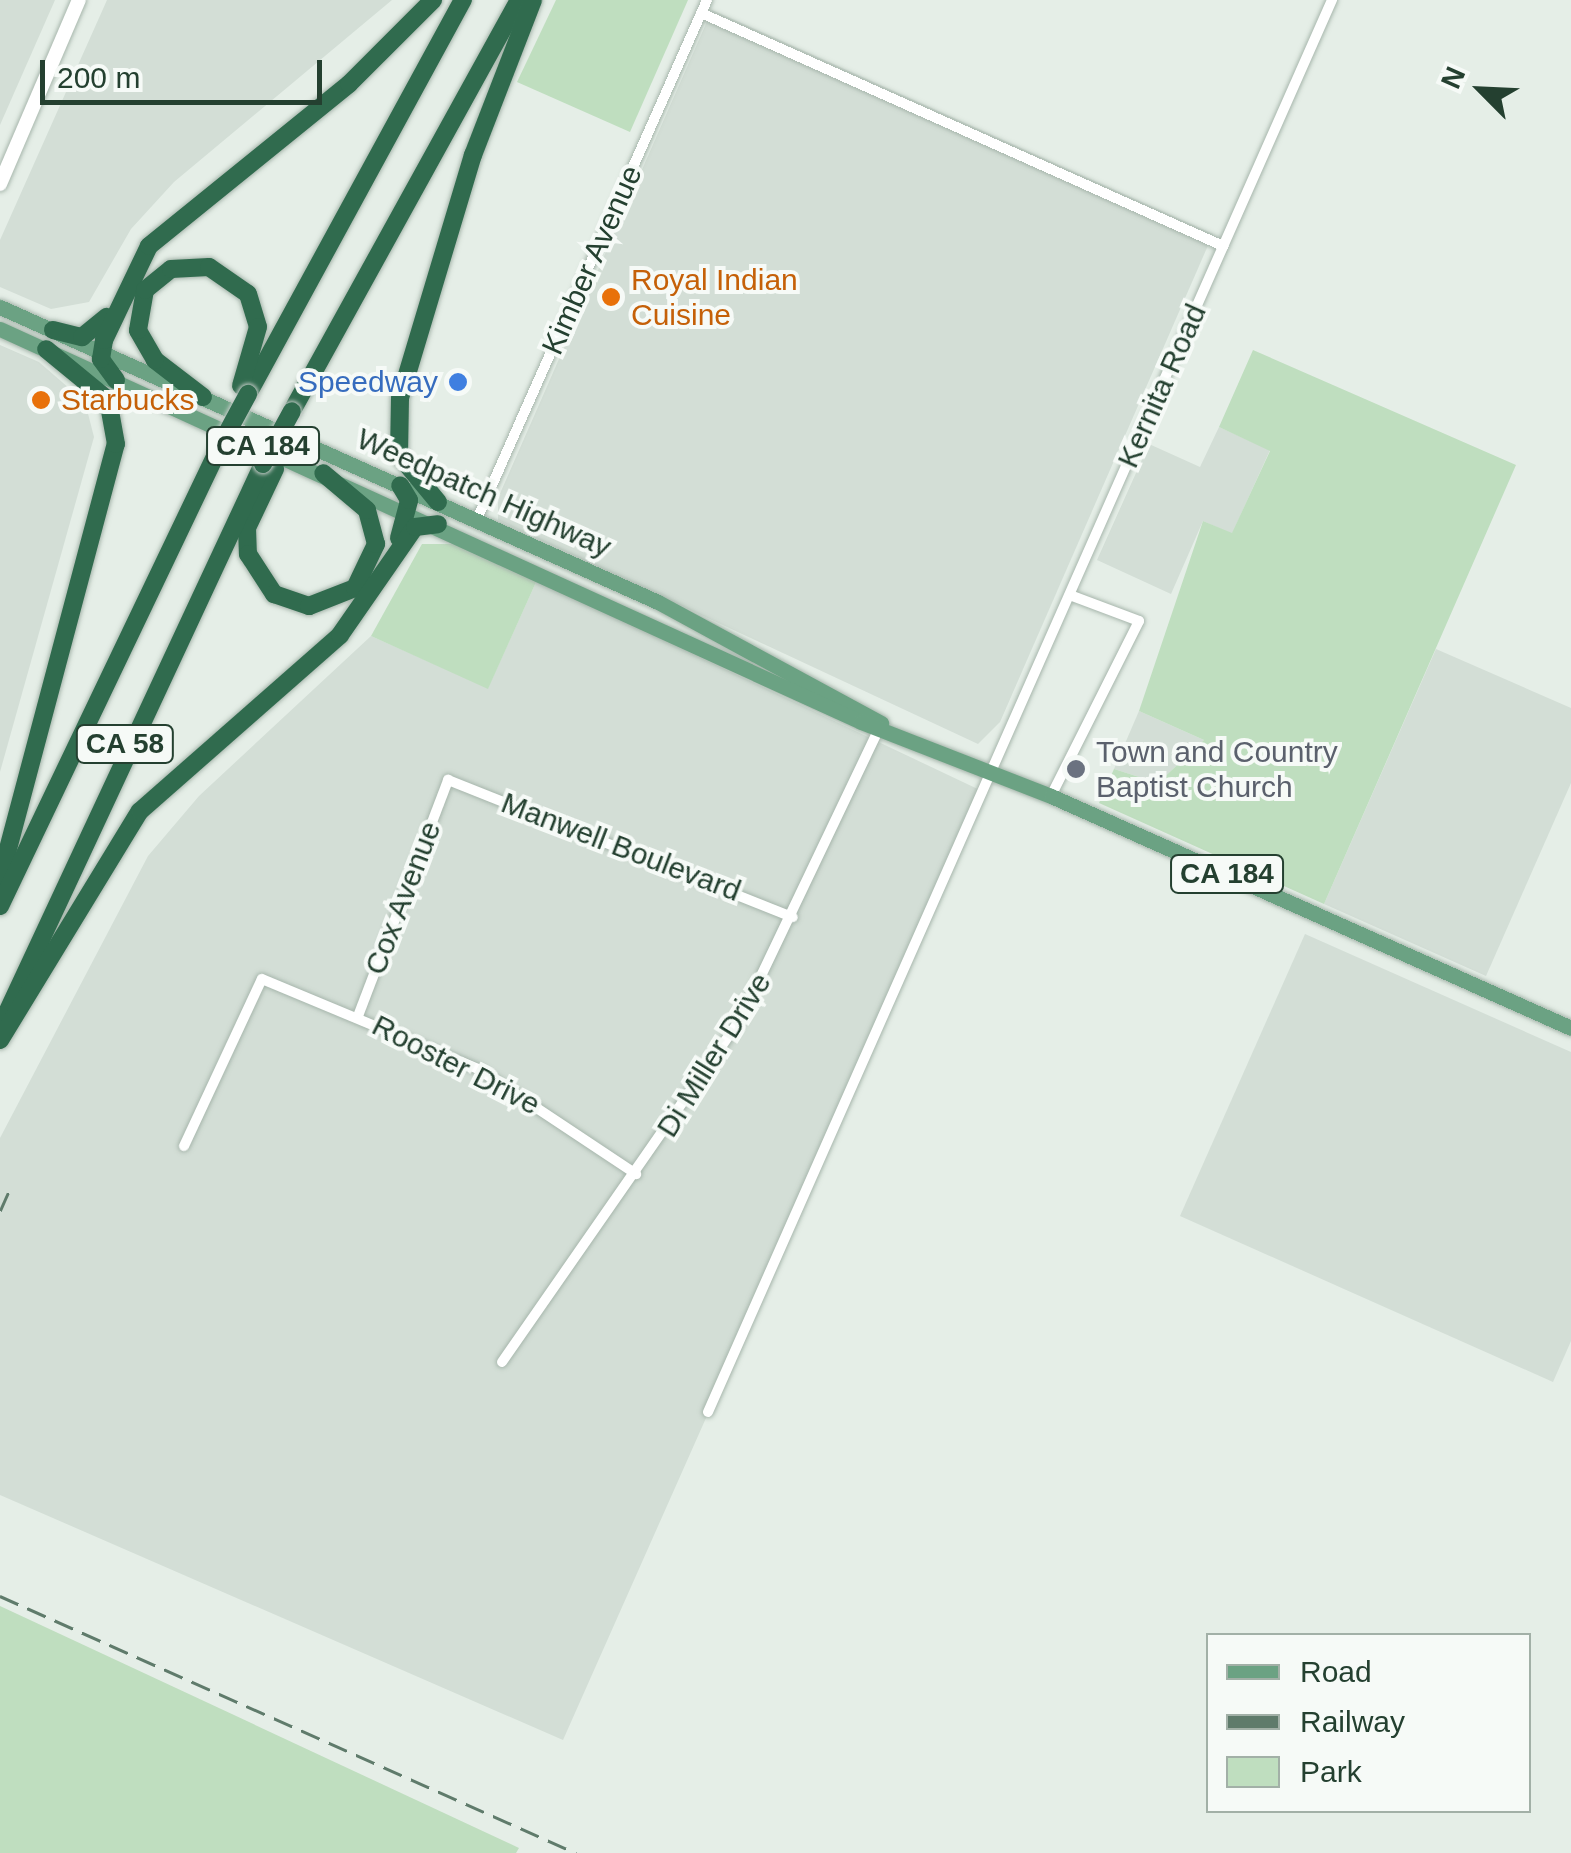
<!DOCTYPE html>
<style>
body{margin:0}
#map{position:relative;width:1571px;height:1853px;overflow:hidden;background:#e5eee7;font-family:Helvetica,sans-serif}
div>[style]{position:absolute}
.built>*{inset:0;background:#d3ded6}
.green>*{inset:0;background:#bfdebf}
.roads{filter:drop-shadow(0 0 2px #a7b6ac) drop-shadow(0 0 2px #a7b6ac)}
.minor>*{height:10px;margin:-5px;padding:0 5px;transform-origin:5px;border-radius:5px;background:#fff}
.secondary>*{height:14px;margin:-7px;padding:0 7px;transform-origin:7px;border-radius:7px;background:#fff}
.primary>*{height:15px;margin:-7.5px;padding:0 7.5px;transform-origin:7.5px;border-radius:7.5px;background:#6ba283}
.motorway>*{height:18px;margin:-9px;padding:0 9px;transform-origin:9px;border-radius:9px;background:#306b4e}
.rail>*{height:2.5px;margin-top:-1.25px;transform-origin:0;background:repeating-linear-gradient(90deg,#5f7b6b 0 20px,transparent 0 30px)}
.bridges{filter:drop-shadow(0 0 2px #c2cac5) drop-shadow(0 0 2px #c2cac5)}
.motorway-bridge>*{height:18px;margin:-9px;padding:0 9px;transform-origin:9px;border-radius:9px;background:#306b4e}
.dots>*{width:28px;height:28px;translate:-50% -50%;box-sizing:border-box;border:5px solid #f6faf7;border-radius:50%}
span{translate:-50% -50%;white-space:nowrap;text-align:center;line-height:1.15;-webkit-text-stroke:8px #f6faf7;paint-order:stroke}
.shield-label span{padding:2px 8px;background:#f6faf7;border:2px solid;border-radius:8px;-webkit-text-stroke-width:0}
.shield-label{font-size:28px;color:#244030;font-weight:700}
.street-label{font-size:30px;color:#244030}
.food-label{font-size:30px;color:#c56008}
.left{translate:0 -50%;text-align:left}
.shop-label{font-size:30px;color:#366cbe}
.right{translate:-100% -50%;text-align:right}
.worship-label{font-size:30px;color:#5b616d}
.legend{position:absolute;left:1206px;top:1633px;width:325px;height:180px;box-sizing:border-box;background:#f6faf7;border:2px solid #a2b0a7;margin:0;padding:12px 18px;list-style:none;font-size:30px;color:#244030}
.legend li{display:flex;align-items:center;gap:20px;height:50px}
.legend b{width:50px;border:2px solid #a2b0a7}
.north{position:absolute;left:1431px;top:40px;width:100px;height:100px;-webkit-text-stroke:8px #f6faf7;paint-order:stroke;rotate:294deg;font-size:28px;font-weight:700;line-height:40px;text-align:center;color:#244030}
.north::after{content:'';display:block;margin:auto;width:35px;height:45px;background:#244030;clip-path:polygon(50% 0,100% 100%,50% 72%,0 100%)}
.scale{position:absolute;left:40px;top:60px;width:282px;height:45px;box-sizing:border-box;border:5px solid #244030;border-top:0;padding-left:12px;font-size:30px;line-height:35px;white-space:nowrap;color:#244030;-webkit-text-stroke:8px #f6faf7;paint-order:stroke}
</style>
<div id="map">
<div class="built">
<div style="clip-path:polygon(0 0,55px 0,0 125px)"></div>
<div style="clip-path:polygon(107px 0,392px 0,174px 182px,131px 229px,89px 302px,51px 309px,0 287px,0 240px)"></div>
<div style="clip-path:polygon(712px 10px,1213px 234px,1000px 722px,978px 744px,498px 520px,498px 498px)"></div>
<div style="clip-path:polygon(0 345px,39px 362px,85px 402px,94px 437px,0 772px)"></div>
<div style="clip-path:polygon(1219px 427px,1270px 450px,1232px 534px,1203px 521px,1171px 594px,1097px 560px,1149px 444px,1200px 467px)"></div>
<div style="clip-path:polygon(537px 580px,984px 792px,563px 1740px,0 1495px,0 1138px,148px 856px,199px 796px,371px 636px,488px 688px)"></div>
<div style="clip-path:polygon(1436px 649px,1571px 708px,1571px 783px,1486px 976px,1324px 904px)"></div>
<div style="clip-path:polygon(1139px 711px,1204px 740px,1158px 783px,1114px 769px)"></div>
<div style="clip-path:polygon(1305px 934px,1571px 1052px,1571px 1341px,1553px 1382px,1180px 1216px)"></div>
</div>
<div class="green">
<div style="clip-path:polygon(556px 0,688px 0,630px 132px,517px 82px)"></div>
<div style="clip-path:polygon(1253px 350px,1516px 465px,1324px 904px,1099px 803px,1114px 769px,1158px 783px,1204px 740px,1139px 711px,1203px 521px,1232px 533px,1270px 451px,1219px 427px)"></div>
<div style="clip-path:polygon(422px 544px,456px 544px,537px 580px,488px 689px,371px 636px)"></div>
<div style="clip-path:polygon(0 1606px,519px 1848px,516px 1853px,0 1853px)"></div>
</div>
<div class="roads">
<div class="minor">
<div style="left:701px;top:13px;width:572px;rotate:24.05deg"></div>
<div style="left:477px;top:519px;width:568px;rotate:-66.1deg"></div>
<div style="left:1051px;top:796px;width:196px;rotate:-63.3deg"></div>
<div style="left:1139px;top:621px;width:74px;rotate:-159.4deg"></div>
<div style="left:358px;top:1016px;width:253px;rotate:-69.1deg"></div>
<div style="left:448px;top:780px;width:371px;rotate:21.7deg"></div>
<div style="left:184px;top:1146px;width:184px;rotate:-65deg"></div>
<div style="left:262px;top:979px;width:234px;rotate:22.6deg"></div>
<div style="left:478px;top:1069px;width:190px;rotate:33.6deg"></div>
<div style="left:502px;top:1362px;width:417px;rotate:-55.2deg"></div>
<div style="left:740px;top:1020px;width:328px;rotate:-64.5deg"></div>
<div style="left:708px;top:1412px;width:1544px;rotate:-66.16deg"></div>
</div>
<div class="secondary">
<div style="left:0;top:184px;width:200px;rotate:-66.8deg"></div>
</div>
<div class="primary">
<div style="left:0;top:307px;width:721px;rotate:24.15deg"></div>
<div style="left:658px;top:602px;width:254px;rotate:28.5deg"></div>
<div style="left:0;top:329px;width:946px;rotate:24.53deg"></div>
<div style="left:861px;top:722px;width:204px;rotate:21.3deg"></div>
<div style="left:1051px;top:796px;width:569px;rotate:24.04deg"></div>
</div>
<div class="motorway">
<div style="left:53px;top:330px;width:30px;rotate:14deg"></div>
<div style="left:82px;top:337px;width:32px;rotate:-39deg"></div>
<div style="left:116px;top:380px;width:26px;rotate:-126deg"></div>
<div style="left:101px;top:359px;width:19px;rotate:-81deg"></div>
<div style="left:104px;top:340px;width:104px;rotate:-64.4deg"></div>
<div style="left:149px;top:246px;width:257px;rotate:-39deg"></div>
<div style="left:349px;top:84px;width:119px;rotate:-45deg"></div>
<div style="left:248px;top:394px;width:449px;rotate:-61.4deg"></div>
<div style="left:203px;top:397px;width:61px;rotate:-142.4deg"></div>
<div style="left:155px;top:360px;width:34px;rotate:-120deg"></div>
<div style="left:138px;top:330px;width:41px;rotate:-80.1deg"></div>
<div style="left:145px;top:290px;width:33px;rotate:-39deg"></div>
<div style="left:171px;top:269px;width:38px;rotate:-3deg"></div>
<div style="left:209px;top:267px;width:47px;rotate:34.7deg"></div>
<div style="left:248px;top:294px;width:34px;rotate:73deg"></div>
<div style="left:258px;top:327px;width:61px;rotate:106.1deg"></div>
<div style="left:292px;top:411px;width:470px;rotate:-61.1deg"></div>
<div style="left:275px;top:469px;width:65px;rotate:115.4deg"></div>
<div style="left:247px;top:528px;width:26px;rotate:88deg"></div>
<div style="left:248px;top:554px;width:48px;rotate:57deg"></div>
<div style="left:274px;top:594px;width:37px;rotate:19deg"></div>
<div style="left:309px;top:606px;width:49px;rotate:-21.4deg"></div>
<div style="left:355px;top:588px;width:49px;rotate:-64.5deg"></div>
<div style="left:376px;top:544px;width:35px;rotate:-105deg"></div>
<div style="left:367px;top:510px;width:57px;rotate:-139.9deg"></div>
<div style="left:438px;top:502px;width:61px;rotate:-129.7deg"></div>
<div style="left:399px;top:455px;width:57px;rotate:-89deg"></div>
<div style="left:400px;top:398px;width:254px;rotate:-73.3deg"></div>
<div style="left:473px;top:155px;width:166px;rotate:-68.8deg"></div>
<div style="left:399px;top:538px;width:39px;rotate:-75deg"></div>
<div style="left:409px;top:500px;width:17px;rotate:-121deg"></div>
<div style="left:0;top:879px;width:450px;rotate:-75.1deg"></div>
<div style="left:116px;top:444px;width:45px;rotate:-100.3deg"></div>
<div style="left:108px;top:400px;width:80px;rotate:-140.6deg"></div>
<div style="left:0;top:906px;width:512px;rotate:-64.44deg"></div>
<div style="left:4px;top:1019px;width:612px;rotate:-64.98deg"></div>
<div style="left:0;top:1040px;width:268px;rotate:-58.6deg"></div>
<div style="left:140px;top:811px;width:266px;rotate:-41.3deg"></div>
<div style="left:340px;top:635px;width:131px;rotate:-55.2deg"></div>
<div style="left:415px;top:527px;width:23px;rotate:-7deg"></div>
</div>
</div>
<div class="rail">
<div style="left:0;top:1211px;width:22px;rotate:-66deg"></div>
<div style="left:0;top:1596px;width:631px;rotate:24.05deg"></div>
</div>
<div class="bridges">
<div class="motorway-bridge">
<div style="left:221px;top:444px;width:57px;rotate:-61.6deg"></div>
<div style="left:263px;top:464px;width:60px;rotate:-61.3deg"></div>
</div>
</div>
<div class="dots">
<div style="left:611px;top:297px;background:#e8710a"></div>
<div style="left:458px;top:382px;background:#3f7fe0"></div>
<div style="left:41px;top:400px;background:#e8710a"></div>
<div style="left:1076px;top:769px;background:#6b7280"></div>
</div>
<div class="shield-label">
<span style="left:263px;top:446px">CA 184</span>
<span style="left:125px;top:744px">CA 58</span>
<span style="left:1227px;top:874px">CA 184</span>
</div>
<div class="street-label">
<span style="left:592px;top:260px;rotate:-66deg">Kimber Avenue</span>
<span style="left:1162px;top:386px;rotate:-66deg">Kernita Road</span>
<span style="left:484px;top:493px;rotate:24deg">Weedpatch Highway</span>
<span style="left:621px;top:847px;rotate:21deg">Manwell Boulevard</span>
<span style="left:403px;top:898px;rotate:-69deg">Cox Avenue</span>
<span style="left:714px;top:1055px;rotate:-58deg">Di Miller Drive</span>
<span style="left:456px;top:1065px;rotate:27deg">Rooster Drive</span>
</div>
<div class="food-label">
<span class="left" style="left:631px;top:297px">Royal Indian<br>Cuisine</span>
<span class="left" style="left:61px;top:400px">Starbucks</span>
</div>
<div class="shop-label">
<span class="right" style="left:438px;top:382px">Speedway</span>
</div>
<div class="worship-label">
<span class="left" style="left:1096px;top:769px">Town and Country<br>Baptist Church</span>
</div>
<ul class="legend">
<li><b style="height:12px;background:#6ba283"></b>Road</li>
<li><b style="height:12px;background:#5f7b6b"></b>Railway</li>
<li><b style="height:28px;background:#bfdebf"></b>Park</li>
</ul>
<div class="north">N</div>
<div class="scale">200 m</div>
</div>
